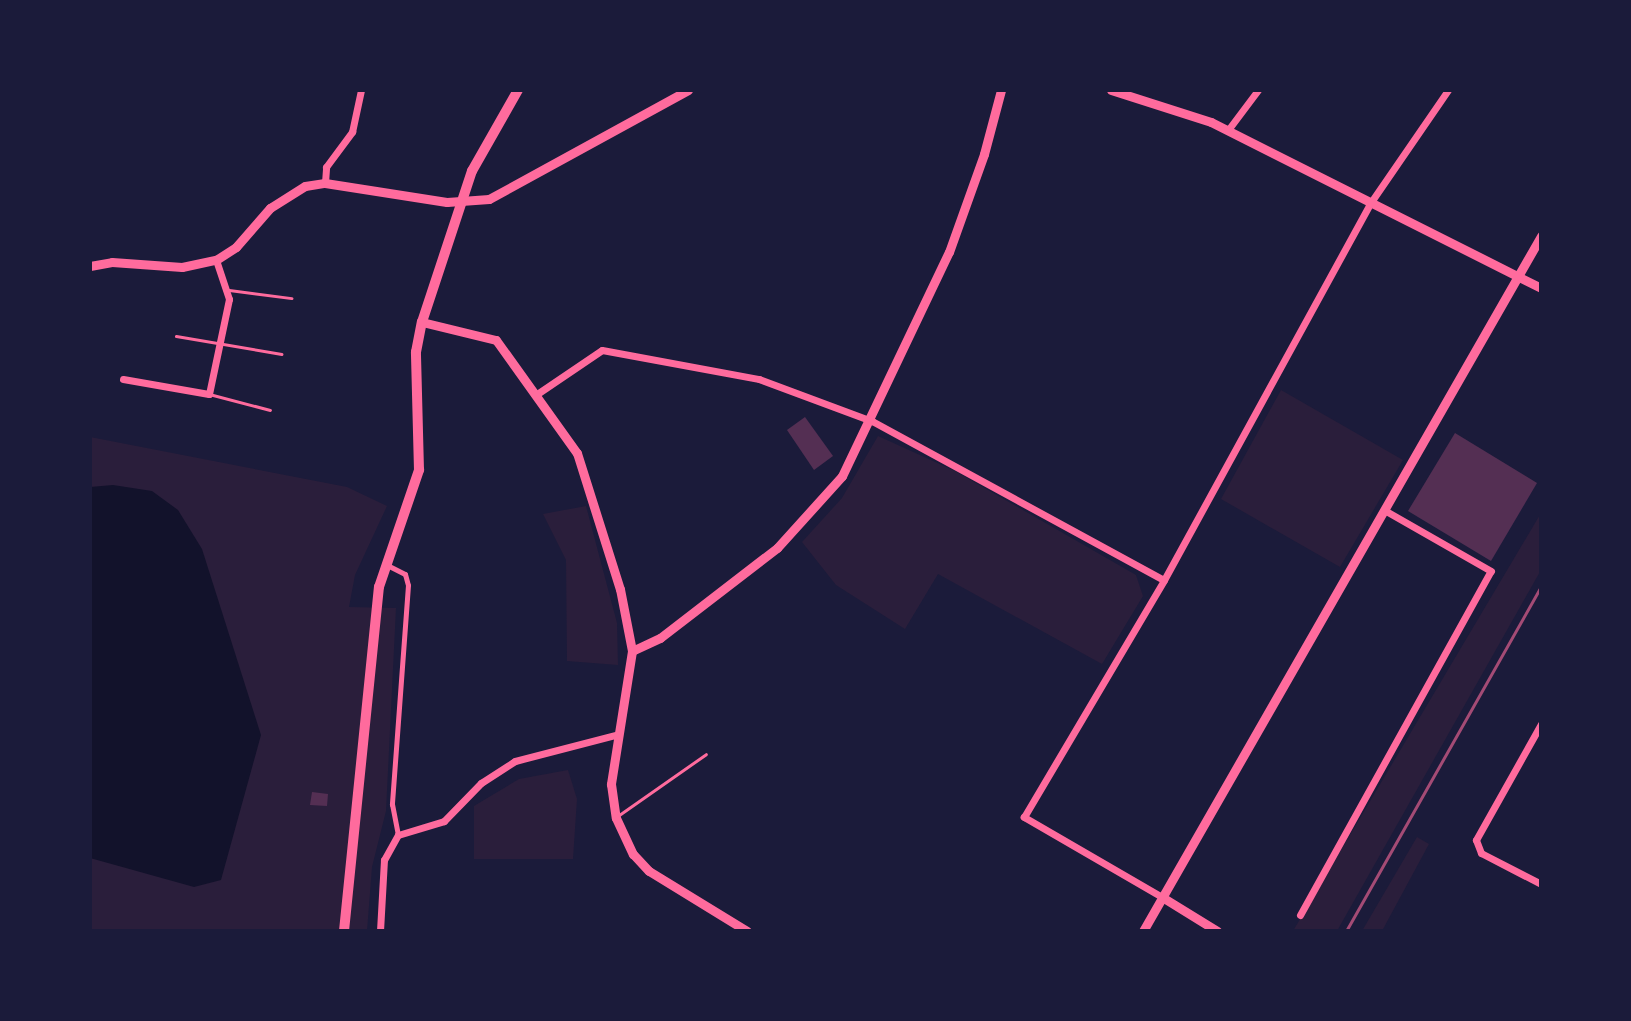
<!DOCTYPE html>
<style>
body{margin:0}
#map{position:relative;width:1631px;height:1021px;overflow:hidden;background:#1b1b3a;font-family:"Playfair Display",serif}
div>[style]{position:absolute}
.green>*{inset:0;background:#2a1e3b}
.water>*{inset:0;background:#12122b}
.building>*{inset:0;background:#542f53}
.service>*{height:3px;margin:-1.5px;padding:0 1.5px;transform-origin:1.5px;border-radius:1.5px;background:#ff6b9d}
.pedestrian>*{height:5px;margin:-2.5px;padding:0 2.5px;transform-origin:2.5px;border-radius:2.5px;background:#ff6b9d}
.minor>*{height:7px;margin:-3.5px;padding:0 3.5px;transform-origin:3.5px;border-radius:3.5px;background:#ff6b9d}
.tertiary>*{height:9px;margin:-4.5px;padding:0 4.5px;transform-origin:4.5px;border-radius:4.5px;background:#ff6b9d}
.secondary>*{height:10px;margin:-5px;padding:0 5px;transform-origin:5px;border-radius:5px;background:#ff6b9d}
.rail>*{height:3px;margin:-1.5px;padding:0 1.5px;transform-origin:1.5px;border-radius:1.5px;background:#a44b75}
span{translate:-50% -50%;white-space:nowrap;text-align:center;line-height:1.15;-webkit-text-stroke:8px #1b1b3a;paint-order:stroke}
.frame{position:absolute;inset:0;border:92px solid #1b1b3a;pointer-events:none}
</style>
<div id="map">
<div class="green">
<div style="clip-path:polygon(1281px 390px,1403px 460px,1340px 567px,1221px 499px)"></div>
<div style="clip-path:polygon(878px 436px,955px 471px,1136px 575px,1143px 596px,1102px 664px,938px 574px,905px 629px,836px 585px,802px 542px,842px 498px)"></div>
<div style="clip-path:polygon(90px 437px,347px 487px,387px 506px,355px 575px,349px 607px,396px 608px,386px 811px,372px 867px,367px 931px,90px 931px)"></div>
<div style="clip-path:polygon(586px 506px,617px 623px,618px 665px,567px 661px,566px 560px,543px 514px)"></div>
<div style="clip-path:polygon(1541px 513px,1541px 570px,1337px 931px,1293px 931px)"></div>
<div style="clip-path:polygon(568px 770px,577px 799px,573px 859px,474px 859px,474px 806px,519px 779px)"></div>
<div style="clip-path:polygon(1417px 837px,1429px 844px,1382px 931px,1362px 931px)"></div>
</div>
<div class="water">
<div style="clip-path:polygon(113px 485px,152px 491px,178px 510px,202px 549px,261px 735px,221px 880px,194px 887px,90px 858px,90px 487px)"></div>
</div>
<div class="building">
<div style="clip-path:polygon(805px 417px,833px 456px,814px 470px,787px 430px)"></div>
<div style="clip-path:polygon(1455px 433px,1537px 483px,1491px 561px,1408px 511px)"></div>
<div style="clip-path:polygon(312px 792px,328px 794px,327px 806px,310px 805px)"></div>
</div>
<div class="service">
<div style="left:229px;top:290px;width:63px;rotate:7.4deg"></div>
<div style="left:176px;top:336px;width:107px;rotate:9.7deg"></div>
<div style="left:209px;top:394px;width:63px;rotate:14.7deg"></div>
<div style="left:619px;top:815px;width:106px;rotate:-35deg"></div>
</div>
<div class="pedestrian">
<div style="left:387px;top:565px;width:20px;rotate:27deg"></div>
<div style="left:405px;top:574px;width:11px;rotate:75deg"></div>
<div style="left:408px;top:585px;width:220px;rotate:94.2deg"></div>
<div style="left:392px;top:804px;width:32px;rotate:79deg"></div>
</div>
<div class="minor">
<div style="left:1228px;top:130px;width:50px;rotate:-53.1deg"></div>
<div style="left:325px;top:183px;width:16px;rotate:-86deg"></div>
<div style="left:326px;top:167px;width:44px;rotate:-53.4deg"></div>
<div style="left:352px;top:132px;width:43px;rotate:-77.9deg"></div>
<div style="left:123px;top:379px;width:87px;rotate:9.9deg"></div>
<div style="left:209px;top:394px;width:97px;rotate:-78.1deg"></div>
<div style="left:229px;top:299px;width:41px;rotate:-108.4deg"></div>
<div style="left:537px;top:394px;width:78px;rotate:-34.1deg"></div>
<div style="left:602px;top:350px;width:160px;rotate:10.5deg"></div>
<div style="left:759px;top:379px;width:121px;rotate:20.4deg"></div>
<div style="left:872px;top:421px;width:332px;rotate:28.6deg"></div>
<div style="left:1541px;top:724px;width:133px;rotate:119.3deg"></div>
<div style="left:1476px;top:840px;width:14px;rotate:69deg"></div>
<div style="left:1481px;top:853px;width:68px;rotate:27.3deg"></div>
<div style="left:1162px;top:897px;width:160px;rotate:-149.9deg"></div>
<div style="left:1024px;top:817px;width:275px;rotate:-59.4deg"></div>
<div style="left:1164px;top:580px;width:427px;rotate:-61.3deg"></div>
<div style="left:1369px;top:205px;width:140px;rotate:-55.5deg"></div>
<div style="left:1300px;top:915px;width:393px;rotate:-61deg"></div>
<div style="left:1491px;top:571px;width:121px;rotate:-150.3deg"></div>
<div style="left:380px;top:931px;width:71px;rotate:-86.8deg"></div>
<div style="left:384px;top:860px;width:29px;rotate:-61deg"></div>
<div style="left:398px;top:835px;width:48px;rotate:-16.9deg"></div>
<div style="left:444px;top:821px;width:53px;rotate:-45.8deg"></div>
<div style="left:481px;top:783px;width:40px;rotate:-32.9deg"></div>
<div style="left:515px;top:761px;width:107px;rotate:-14.6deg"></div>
</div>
<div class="tertiary">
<div style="left:1111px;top:90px;width:105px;rotate:17.7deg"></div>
<div style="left:1211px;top:122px;width:369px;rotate:26.7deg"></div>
<div style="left:90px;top:266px;width:22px;rotate:-10deg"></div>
<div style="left:112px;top:262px;width:70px;rotate:4.1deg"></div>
<div style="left:182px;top:267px;width:35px;rotate:-12deg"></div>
<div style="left:216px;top:260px;width:24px;rotate:-33deg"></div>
<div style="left:236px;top:247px;width:52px;rotate:-48.9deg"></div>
<div style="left:270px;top:208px;width:41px;rotate:-32.2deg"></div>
<div style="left:305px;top:186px;width:20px;rotate:-9deg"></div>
<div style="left:325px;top:183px;width:123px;rotate:8.9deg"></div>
<div style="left:447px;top:202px;width:42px;rotate:-4.1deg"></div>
<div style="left:489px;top:199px;width:227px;rotate:-28.7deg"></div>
<div style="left:422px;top:322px;width:76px;rotate:13.7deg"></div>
<div style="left:496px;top:340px;width:139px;rotate:54.4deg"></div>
<div style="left:577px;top:453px;width:143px;rotate:72.5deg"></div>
<div style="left:620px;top:589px;width:63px;rotate:79deg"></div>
<div style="left:632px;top:651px;width:135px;rotate:99deg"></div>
<div style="left:611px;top:784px;width:34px;rotate:82deg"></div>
<div style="left:616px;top:818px;width:40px;rotate:65deg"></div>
<div style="left:633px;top:854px;width:23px;rotate:47deg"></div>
<div style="left:649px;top:871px;width:115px;rotate:31.5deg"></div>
<div style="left:632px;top:651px;width:31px;rotate:-25deg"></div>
<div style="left:660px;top:638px;width:148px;rotate:-37.6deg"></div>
<div style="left:777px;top:548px;width:97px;rotate:-47.9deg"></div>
<div style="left:842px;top:476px;width:248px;rotate:-64.5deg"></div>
<div style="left:949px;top:252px;width:104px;rotate:-70.3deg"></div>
<div style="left:984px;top:154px;width:66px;rotate:-75.1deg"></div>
<div style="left:1162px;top:897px;width:65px;rotate:31.7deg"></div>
<div style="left:1143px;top:931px;width:801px;rotate:-60.2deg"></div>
</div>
<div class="secondary">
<div style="left:344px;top:931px;width:346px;rotate:-84.2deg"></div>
<div style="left:379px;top:587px;width:124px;rotate:-71.1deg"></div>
<div style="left:419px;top:470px;width:118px;rotate:-91.5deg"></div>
<div style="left:416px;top:352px;width:31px;rotate:-79deg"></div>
<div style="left:422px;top:322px;width:159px;rotate:-71.7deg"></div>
<div style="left:472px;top:171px;width:93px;rotate:-60.4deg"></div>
</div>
<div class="rail">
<div style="left:1346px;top:931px;width:396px;rotate:-60.5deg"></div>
</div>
<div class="frame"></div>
</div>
